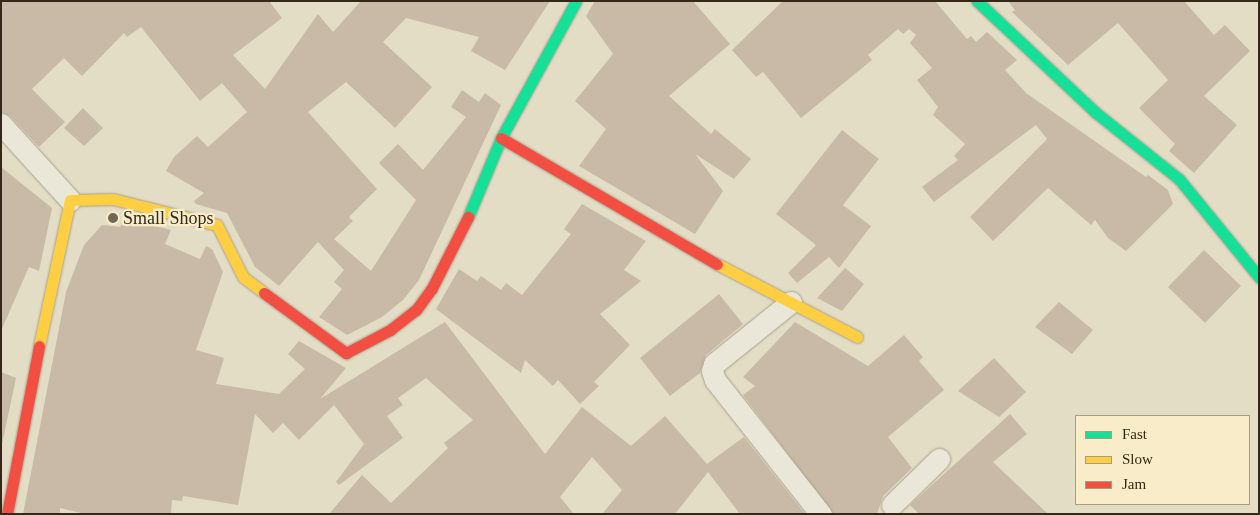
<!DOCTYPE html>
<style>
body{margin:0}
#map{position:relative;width:1260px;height:515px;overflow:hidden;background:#e4ddc5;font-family:Georgia,serif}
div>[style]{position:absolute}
.building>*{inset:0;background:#c8baa6}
.roads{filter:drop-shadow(0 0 1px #a8a08f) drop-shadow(0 0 1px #a8a08f)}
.street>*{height:21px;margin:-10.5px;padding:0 10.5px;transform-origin:10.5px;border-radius:10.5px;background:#eae6d8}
.fast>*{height:11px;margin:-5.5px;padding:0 5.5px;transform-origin:5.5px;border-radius:5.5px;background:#16e098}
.slow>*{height:11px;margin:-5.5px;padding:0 5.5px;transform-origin:5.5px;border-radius:5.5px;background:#ffcf43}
.jam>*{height:11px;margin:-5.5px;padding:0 5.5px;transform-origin:5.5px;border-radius:5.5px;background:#f24e42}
.dots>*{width:14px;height:14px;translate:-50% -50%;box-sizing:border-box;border:2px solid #f8edc8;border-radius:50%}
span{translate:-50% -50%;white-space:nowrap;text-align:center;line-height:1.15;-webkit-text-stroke:4.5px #f8edc8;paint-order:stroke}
.poi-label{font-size:18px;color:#352819}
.left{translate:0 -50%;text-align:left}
.frame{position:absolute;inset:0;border:2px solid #352819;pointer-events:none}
.legend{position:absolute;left:1075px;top:415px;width:175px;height:90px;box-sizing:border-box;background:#f8edc8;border:1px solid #aa9e82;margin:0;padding:6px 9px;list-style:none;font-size:15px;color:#352819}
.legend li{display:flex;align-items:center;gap:10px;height:25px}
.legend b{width:25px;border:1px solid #aa9e82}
</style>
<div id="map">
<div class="building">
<div style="clip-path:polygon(1px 1px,269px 1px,282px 18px,233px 55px,265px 89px,318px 14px,333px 32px,361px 1px,550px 1px,505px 70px,471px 51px,479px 37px,406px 18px,383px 42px,432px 87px,395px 128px,346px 82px,308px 112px,377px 189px,349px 217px,353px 221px,334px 239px,371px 271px,416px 200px,379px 163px,398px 144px,423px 170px,466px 117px,451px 107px,462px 90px,479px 102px,485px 93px,501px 105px,419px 280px,403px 300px,382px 317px,347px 335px,319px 317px,342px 289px,334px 282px,344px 270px,318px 242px,279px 286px,255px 267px,227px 213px,196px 204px,194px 201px,204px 193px,166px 171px,174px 157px,197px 136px,208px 147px,247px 112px,222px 83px,200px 101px,141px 27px,127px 37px,124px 33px,82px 76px,64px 58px,32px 89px,65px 122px,39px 147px,10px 116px,1px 112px)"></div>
<div style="clip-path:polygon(595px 1px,693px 1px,730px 44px,669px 96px,711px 134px,715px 129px,751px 159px,734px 179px,695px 154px,723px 191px,695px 234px,579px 166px,606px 129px,575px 101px,613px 54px,586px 16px)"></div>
<div style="clip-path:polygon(783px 1px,935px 1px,967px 39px,971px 36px,976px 42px,987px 32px,1017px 60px,1005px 70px,1026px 93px,1146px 177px,1148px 175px,1168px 190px,1173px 204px,1126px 251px,1108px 238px,1095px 220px,1091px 225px,1048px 188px,993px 241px,970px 217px,1047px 139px,1036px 125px,934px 202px,922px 187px,958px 160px,954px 156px,965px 144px,933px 115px,938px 107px,917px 80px,932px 68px,910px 43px,916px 35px,909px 29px,903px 34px,898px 29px,868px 55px,872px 60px,801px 118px,763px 72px,756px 77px,732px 50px)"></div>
<div style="clip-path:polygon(1008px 1px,1184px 1px,1214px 35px,1225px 25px,1250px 51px,1204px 96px,1237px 125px,1194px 173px,1169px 151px,1175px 144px,1139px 108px,1168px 80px,1118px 23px,1068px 65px,1012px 12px,1015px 10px)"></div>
<div style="clip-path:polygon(83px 108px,103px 128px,84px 146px,64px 128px)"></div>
<div style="clip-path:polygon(842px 130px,879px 159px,843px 205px,871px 226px,839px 268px,829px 257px,797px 283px,788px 273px,816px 245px,776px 214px)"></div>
<div style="clip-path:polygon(1px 167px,52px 208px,39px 271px,29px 267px,1px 331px)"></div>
<div style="clip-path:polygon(582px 204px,646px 241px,624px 270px,641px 281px,600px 314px,630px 345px,594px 382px,599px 386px,580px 404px,558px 380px,553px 386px,525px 360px,521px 373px,436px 309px,459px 269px,477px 281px,481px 276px,501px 290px,506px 283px,522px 295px,571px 234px,564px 229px)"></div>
<div style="clip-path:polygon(125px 218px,171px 230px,165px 244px,200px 259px,206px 246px,212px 249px,223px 272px,196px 350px,224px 358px,216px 384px,279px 394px,305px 369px,288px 354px,299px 341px,346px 368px,320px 399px,445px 322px,545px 454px,582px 407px,631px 446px,665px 416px,707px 464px,744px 437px,805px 514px,740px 514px,708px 472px,675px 514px,602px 514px,622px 490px,592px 457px,560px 497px,574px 514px,329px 514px,362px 475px,391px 503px,448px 448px,444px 443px,473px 420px,426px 378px,398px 398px,403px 405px,387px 416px,403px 438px,339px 485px,336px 482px,364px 444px,334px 405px,299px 440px,283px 423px,273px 433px,255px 414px,238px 505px,183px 496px,182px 501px,172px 500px,171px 514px,85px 514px,60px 508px,60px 514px,23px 514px,66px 292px,84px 245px,102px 225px,120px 227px)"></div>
<div style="clip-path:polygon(1204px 250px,1241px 286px,1205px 323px,1168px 287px)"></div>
<div style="clip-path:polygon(845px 268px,864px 284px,842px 311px,817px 298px)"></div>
<div style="clip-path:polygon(719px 294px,743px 324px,706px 355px,700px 373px,670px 396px,640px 358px)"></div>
<div style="clip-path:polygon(1059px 302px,1093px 330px,1072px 354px,1035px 327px)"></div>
<div style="clip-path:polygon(795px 322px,868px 366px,904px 335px,923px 357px,919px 361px,944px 390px,888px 437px,912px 468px,883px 496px,877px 514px,833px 514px,743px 395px,755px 386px,743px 377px)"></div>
<div style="clip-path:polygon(994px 358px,1026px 392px,999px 417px,958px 391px)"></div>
<div style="clip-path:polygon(1px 372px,16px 378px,1px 449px)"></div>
<div style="clip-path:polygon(1010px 414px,1027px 434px,993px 462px,1048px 514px,919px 514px,910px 505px)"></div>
</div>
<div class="roads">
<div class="street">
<div style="left:1px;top:124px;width:103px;rotate:47.8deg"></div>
<div style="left:791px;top:302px;width:99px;rotate:141.2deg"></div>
<div style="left:714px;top:364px;width:7px;rotate:106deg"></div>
<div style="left:712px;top:371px;width:9px;rotate:72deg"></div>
<div style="left:715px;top:380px;width:171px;rotate:51.7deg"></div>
<div style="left:892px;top:505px;width:66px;rotate:-44.4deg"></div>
</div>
<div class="fast">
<div style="left:977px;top:1px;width:162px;rotate:43.2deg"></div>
<div style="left:1095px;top:112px;width:107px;rotate:38.6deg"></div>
<div style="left:1179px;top:179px;width:127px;rotate:50.8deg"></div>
<div style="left:468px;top:217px;width:86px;rotate:-67.3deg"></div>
<div style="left:501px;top:138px;width:156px;rotate:-61.3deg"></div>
</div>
<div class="slow">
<div style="left:717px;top:264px;width:158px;rotate:27.5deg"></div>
<div style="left:39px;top:346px;width:149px;rotate:-78deg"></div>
<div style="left:70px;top:200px;width:43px;rotate:-1.3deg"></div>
<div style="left:113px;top:199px;width:107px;rotate:14deg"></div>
<div style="left:217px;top:225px;width:58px;rotate:63.4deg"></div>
<div style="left:243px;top:277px;width:26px;rotate:37deg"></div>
</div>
<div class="jam">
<div style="left:501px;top:138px;width:250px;rotate:30.3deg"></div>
<div style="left:264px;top:293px;width:102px;rotate:36.2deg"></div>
<div style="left:346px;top:353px;width:50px;rotate:-27.6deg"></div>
<div style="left:390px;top:330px;width:33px;rotate:-38deg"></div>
<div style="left:416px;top:310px;width:27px;rotate:-54deg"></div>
<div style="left:432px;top:288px;width:80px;rotate:-63.1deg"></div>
<div style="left:7px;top:514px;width:171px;rotate:-79.2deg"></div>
</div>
</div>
<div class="dots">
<div style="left:113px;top:218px;background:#726755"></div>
</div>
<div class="poi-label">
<span class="left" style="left:123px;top:218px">Small Shops</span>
</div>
<div class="frame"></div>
<ul class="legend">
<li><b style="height:6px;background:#16e098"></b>Fast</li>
<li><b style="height:6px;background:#ffcf43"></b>Slow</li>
<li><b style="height:6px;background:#f24e42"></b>Jam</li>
</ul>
</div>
